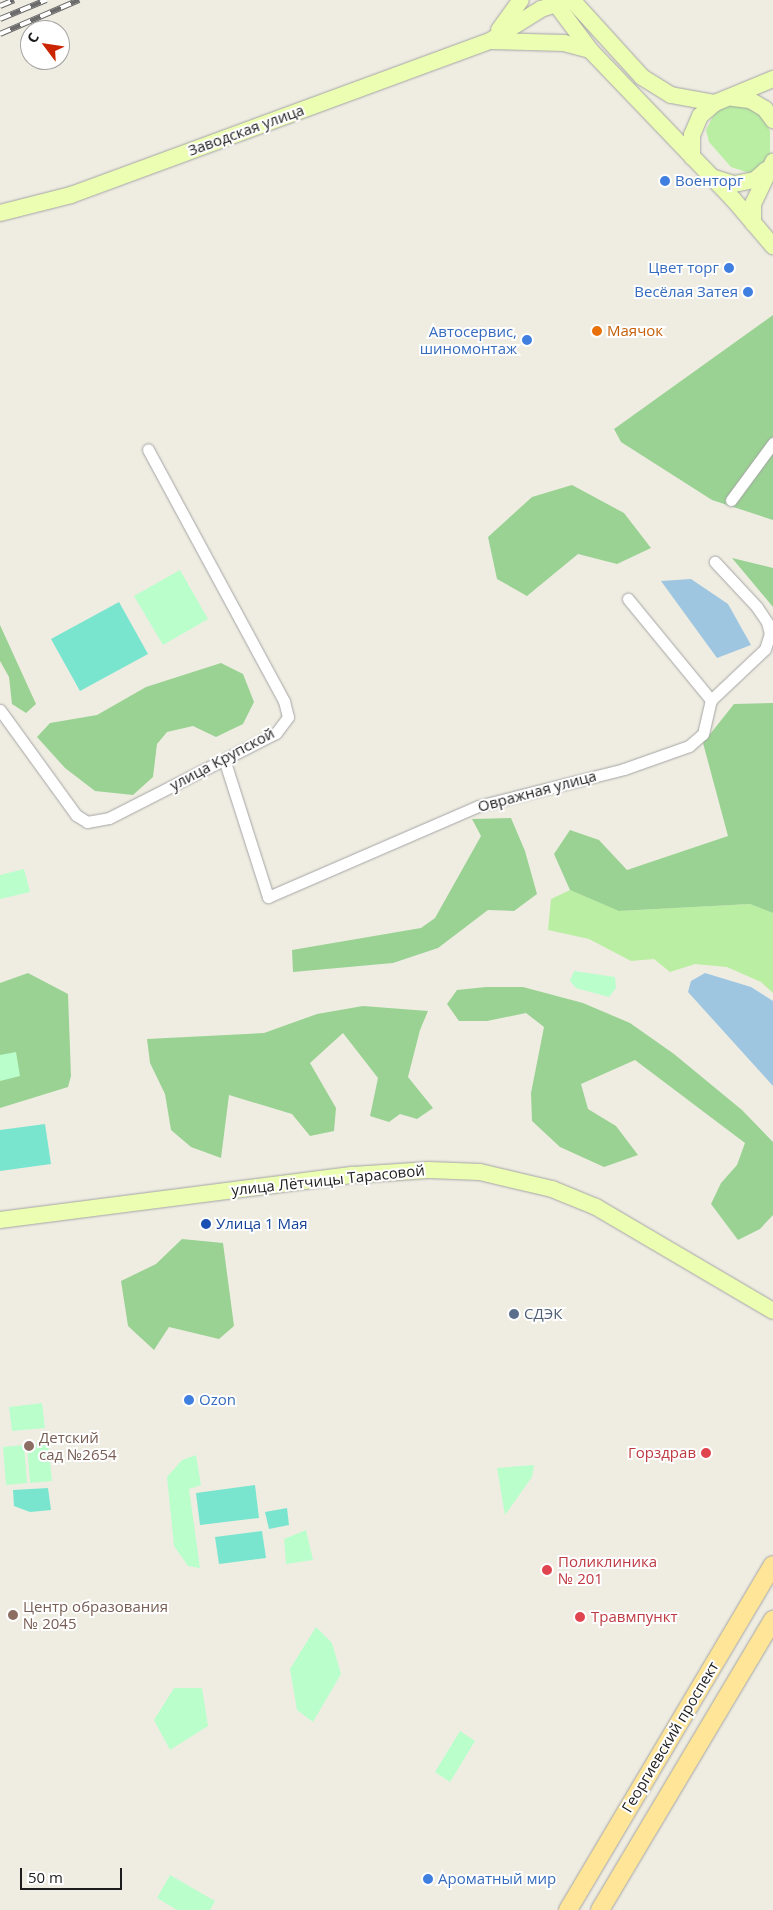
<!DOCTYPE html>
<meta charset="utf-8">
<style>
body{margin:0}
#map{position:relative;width:773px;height:1910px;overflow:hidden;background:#efede2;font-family:"Open Sans",sans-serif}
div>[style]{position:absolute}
.grass>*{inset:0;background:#baeea3}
.forest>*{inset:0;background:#9ad293}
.park>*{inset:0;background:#bafecc}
.pitch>*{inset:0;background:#79e5cf}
.water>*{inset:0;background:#9ec6e1}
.roads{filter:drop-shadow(0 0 1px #a4a4a4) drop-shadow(0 0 1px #a4a4a4)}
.street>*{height:11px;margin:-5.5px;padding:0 5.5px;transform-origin:5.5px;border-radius:5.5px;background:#fff}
.secondary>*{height:16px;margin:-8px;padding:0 8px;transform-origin:8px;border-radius:8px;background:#ecfeb1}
.primary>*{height:18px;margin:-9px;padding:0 9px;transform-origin:9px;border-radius:9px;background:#ffe597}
.rail>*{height:5.5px;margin-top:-2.75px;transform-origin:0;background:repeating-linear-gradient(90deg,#fff 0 11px,#6b6b6b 0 22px);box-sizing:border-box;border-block:1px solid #6b6b6b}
.dots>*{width:14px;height:14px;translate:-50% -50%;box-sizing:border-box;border:2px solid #fff;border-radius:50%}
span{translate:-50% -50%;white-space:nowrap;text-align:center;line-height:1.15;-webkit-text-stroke:4px #fff;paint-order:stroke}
.street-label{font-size:15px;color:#1d1d1d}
.shop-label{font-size:15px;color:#366cbe}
.left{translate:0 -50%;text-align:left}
.right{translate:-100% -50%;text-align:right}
.food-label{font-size:15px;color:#c56008}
.transit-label{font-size:15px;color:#164399}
.service-label{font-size:15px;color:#4e5e75}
.education-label{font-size:15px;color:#785e54}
.health-label{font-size:15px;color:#be3a42}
.north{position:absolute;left:20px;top:20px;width:50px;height:50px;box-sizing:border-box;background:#fff;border:1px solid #a5a5a5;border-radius:50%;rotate:301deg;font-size:14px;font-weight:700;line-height:20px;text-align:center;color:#1d1d1d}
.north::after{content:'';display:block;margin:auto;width:18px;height:22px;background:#ca2500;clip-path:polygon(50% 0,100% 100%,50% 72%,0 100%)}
.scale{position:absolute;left:20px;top:1868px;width:102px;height:22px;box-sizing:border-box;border:2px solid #1d1d1d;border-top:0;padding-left:6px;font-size:15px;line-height:18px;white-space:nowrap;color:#1d1d1d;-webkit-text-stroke:4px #fff;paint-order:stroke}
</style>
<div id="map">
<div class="grass">
<div style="clip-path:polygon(729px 105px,745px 105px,763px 118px,770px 131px,770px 155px,762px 167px,749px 173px,731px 167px,709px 142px,706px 130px,712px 118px,719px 109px)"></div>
<div style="clip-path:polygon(570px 890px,620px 911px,750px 904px,773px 913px,773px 993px,761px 982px,727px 967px,695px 964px,670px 972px,654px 959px,631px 961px,589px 939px,548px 930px,551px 899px)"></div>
</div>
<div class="forest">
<div style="clip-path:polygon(773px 315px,773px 520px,712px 500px,621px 442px,614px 429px)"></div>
<div style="clip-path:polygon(572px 485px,624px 513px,651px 548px,617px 564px,578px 554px,527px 596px,497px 579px,488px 537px,532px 497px)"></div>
<div style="clip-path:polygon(732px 558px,773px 568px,773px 607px)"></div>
<div style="clip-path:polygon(0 625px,36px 704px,26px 713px,12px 704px,9px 677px,0 661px)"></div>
<div style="clip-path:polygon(221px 663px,243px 674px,254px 702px,243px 724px,216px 737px,193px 726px,167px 732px,157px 744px,153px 777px,133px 795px,95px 791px,65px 768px,37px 737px,50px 723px,97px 715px,146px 687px)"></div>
<div style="clip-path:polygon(773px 703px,773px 913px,750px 904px,619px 911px,570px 890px,554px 854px,570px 830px,599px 840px,627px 870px,728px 836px,703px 743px,734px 704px)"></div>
<div style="clip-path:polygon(511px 818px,525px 851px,537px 894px,514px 911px,488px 910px,438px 948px,393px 963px,293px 972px,292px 950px,421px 928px,435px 918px,481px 836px,472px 819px)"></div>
<div style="clip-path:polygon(28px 973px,68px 994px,71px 1076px,68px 1087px,0 1108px,0 983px)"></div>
<div style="clip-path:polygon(486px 987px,523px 987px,583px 1003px,630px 1023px,674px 1054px,742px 1110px,773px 1142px,773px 1215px,760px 1229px,738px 1240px,711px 1204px,721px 1183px,737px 1165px,745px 1143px,635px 1060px,581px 1084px,588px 1109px,616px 1126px,638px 1155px,604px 1167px,560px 1147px,532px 1121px,531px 1093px,544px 1027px,526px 1013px,487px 1021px,459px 1021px,447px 1004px,457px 990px)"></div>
<div style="clip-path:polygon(363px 1006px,428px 1011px,420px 1030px,408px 1077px,433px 1108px,417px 1119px,400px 1114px,389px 1122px,370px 1116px,378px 1078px,343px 1033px,310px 1063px,336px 1108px,334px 1131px,310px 1136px,292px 1114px,229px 1095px,221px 1158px,191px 1147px,171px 1130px,165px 1094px,150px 1063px,147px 1039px,264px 1033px,317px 1014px)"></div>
<div style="clip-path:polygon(182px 1239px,223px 1243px,234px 1326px,219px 1339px,169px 1327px,154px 1350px,128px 1326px,121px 1281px,156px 1264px)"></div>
</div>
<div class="park">
<div style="clip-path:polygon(180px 570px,208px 619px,163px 645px,134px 596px)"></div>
<div style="clip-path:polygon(24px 869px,30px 892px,0 899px,0 875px)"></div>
<div style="clip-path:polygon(574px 971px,615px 977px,616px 988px,609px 997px,576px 988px,570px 981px)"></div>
<div style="clip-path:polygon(16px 1052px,20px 1076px,0 1081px,0 1055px)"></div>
<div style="clip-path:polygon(42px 1403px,45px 1428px,12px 1431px,9px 1407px)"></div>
<div style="clip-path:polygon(48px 1443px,52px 1481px,30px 1483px,27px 1445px)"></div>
<div style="clip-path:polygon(24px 1445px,27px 1483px,6px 1485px,3px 1447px)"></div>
<div style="clip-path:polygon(196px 1455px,201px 1485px,189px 1489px,200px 1568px,188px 1566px,174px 1546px,167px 1477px,182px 1460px)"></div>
<div style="clip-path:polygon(534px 1465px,532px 1477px,505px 1515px,497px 1468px)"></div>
<div style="clip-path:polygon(306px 1530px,313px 1560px,286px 1564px,284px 1539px)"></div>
<div style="clip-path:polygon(316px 1627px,332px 1643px,341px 1674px,313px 1722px,297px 1710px,290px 1669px)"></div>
<div style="clip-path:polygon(174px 1688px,202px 1688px,208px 1726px,170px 1750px,154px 1720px)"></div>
<div style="clip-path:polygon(460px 1731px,475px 1741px,450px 1782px,435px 1772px)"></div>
<div style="clip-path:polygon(170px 1875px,215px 1901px,210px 1910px,177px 1910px,157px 1898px)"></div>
</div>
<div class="pitch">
<div style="clip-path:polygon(119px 602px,148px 654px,80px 691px,51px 639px)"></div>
<div style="clip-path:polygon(45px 1124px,51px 1164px,0 1171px,0 1130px)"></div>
<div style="clip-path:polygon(255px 1485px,259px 1518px,200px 1525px,196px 1493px)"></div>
<div style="clip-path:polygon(48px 1488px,51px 1510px,30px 1512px,14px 1506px,13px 1490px)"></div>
<div style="clip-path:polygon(287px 1508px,289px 1525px,269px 1529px,265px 1512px)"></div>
<div style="clip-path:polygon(262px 1531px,266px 1558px,219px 1564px,215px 1537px)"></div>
</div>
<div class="water">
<div style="clip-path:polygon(691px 579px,728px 604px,751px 645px,717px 658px,661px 581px)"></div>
<div style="clip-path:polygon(705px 973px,751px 987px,773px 1001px,773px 1086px,688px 992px,691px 981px)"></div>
</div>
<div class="roads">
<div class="street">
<div style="left:731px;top:500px;width:71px;rotate:-53.6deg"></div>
<div style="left:711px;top:700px;width:74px;rotate:-43.4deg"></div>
<div style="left:765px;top:649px;width:16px;rotate:-72deg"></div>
<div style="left:770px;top:634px;width:12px;rotate:-104deg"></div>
<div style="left:767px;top:622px;width:18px;rotate:-124deg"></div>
<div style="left:757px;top:607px;width:62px;rotate:-133deg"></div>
<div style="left:0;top:710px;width:130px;rotate:54.1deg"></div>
<div style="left:76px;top:815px;width:13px;rotate:32deg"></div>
<div style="left:87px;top:822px;width:22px;rotate:-10deg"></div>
<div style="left:109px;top:818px;width:187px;rotate:-27deg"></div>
<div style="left:276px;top:733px;width:20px;rotate:-53deg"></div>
<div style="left:288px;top:717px;width:16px;rotate:-104deg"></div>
<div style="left:284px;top:701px;width:286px;rotate:-118.4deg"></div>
<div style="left:224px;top:759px;width:145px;rotate:72.3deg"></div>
<div style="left:268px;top:897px;width:229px;rotate:-23.4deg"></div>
<div style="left:478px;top:806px;width:151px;rotate:-14.2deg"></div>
<div style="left:624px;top:769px;width:69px;rotate:-19.5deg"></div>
<div style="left:689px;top:746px;width:18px;rotate:-41deg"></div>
<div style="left:703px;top:734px;width:35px;rotate:-77deg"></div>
<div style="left:711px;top:700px;width:131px;rotate:-129.4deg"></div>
</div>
<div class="secondary">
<div style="left:553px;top:0;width:62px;rotate:53.5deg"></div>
<div style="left:590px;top:50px;width:207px;rotate:46.2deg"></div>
<div style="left:733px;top:199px;width:62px;rotate:49.6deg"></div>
<div style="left:572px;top:0;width:104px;rotate:47.7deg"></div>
<div style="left:642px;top:77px;width:34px;rotate:32deg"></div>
<div style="left:671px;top:95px;width:45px;rotate:10.3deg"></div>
<div style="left:715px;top:103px;width:63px;rotate:-22.5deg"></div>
<div style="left:499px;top:30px;width:37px;rotate:-54deg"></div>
<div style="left:492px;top:41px;width:72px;rotate:1.6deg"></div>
<div style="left:564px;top:43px;width:27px;rotate:15deg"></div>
<div style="left:733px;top:98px;width:17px;rotate:7deg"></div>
<div style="left:750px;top:100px;width:17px;rotate:31deg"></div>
<div style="left:765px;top:109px;width:14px;rotate:54deg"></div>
<div style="left:692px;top:157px;width:22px;rotate:-90deg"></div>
<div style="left:692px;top:135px;width:21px;rotate:-67deg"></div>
<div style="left:700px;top:116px;width:20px;rotate:-41deg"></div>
<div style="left:714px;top:178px;width:21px;rotate:17deg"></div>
<div style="left:734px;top:184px;width:21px;rotate:-11deg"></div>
<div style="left:755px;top:180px;width:15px;rotate:-42deg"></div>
<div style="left:0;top:213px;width:73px;rotate:-14.2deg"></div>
<div style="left:71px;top:195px;width:446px;rotate:-20.2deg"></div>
<div style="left:490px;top:41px;width:60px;rotate:-32.1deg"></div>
<div style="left:541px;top:9px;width:28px;rotate:-18deg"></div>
<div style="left:753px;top:223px;width:19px;rotate:-90deg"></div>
<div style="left:753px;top:204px;width:47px;rotate:-64.5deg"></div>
<div style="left:0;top:1220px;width:356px;rotate:-7.3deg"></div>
<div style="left:353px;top:1175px;width:76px;rotate:-3.8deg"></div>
<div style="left:429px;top:1170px;width:51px;rotate:2.2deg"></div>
<div style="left:480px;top:1172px;width:74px;rotate:13.3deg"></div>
<div style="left:552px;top:1189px;width:48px;rotate:22.2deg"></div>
<div style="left:596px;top:1207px;width:205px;rotate:30.4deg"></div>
</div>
<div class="primary">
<div style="left:568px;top:1910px;width:401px;rotate:-59.3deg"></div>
<div style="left:600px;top:1910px;width:338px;rotate:-59.2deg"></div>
</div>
</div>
<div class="rail">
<div style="left:0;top:6px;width:15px;rotate:-23deg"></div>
<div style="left:0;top:19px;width:50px;rotate:-22.4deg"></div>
<div style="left:0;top:34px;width:86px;rotate:-23.3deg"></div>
</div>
<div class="dots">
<div style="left:665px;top:181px;background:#3f7fe0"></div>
<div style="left:729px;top:268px;background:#3f7fe0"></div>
<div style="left:748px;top:292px;background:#3f7fe0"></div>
<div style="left:597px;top:331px;background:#e8710a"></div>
<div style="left:527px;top:340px;background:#3f7fe0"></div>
<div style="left:206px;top:1224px;background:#1a4fb4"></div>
<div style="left:514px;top:1314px;background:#5c6f8a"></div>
<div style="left:189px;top:1400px;background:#3f7fe0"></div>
<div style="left:29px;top:1446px;background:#8d6e63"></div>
<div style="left:706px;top:1453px;background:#e0444e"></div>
<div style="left:547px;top:1570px;background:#e0444e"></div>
<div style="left:13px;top:1615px;background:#8d6e63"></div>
<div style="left:580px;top:1617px;background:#e0444e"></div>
<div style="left:428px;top:1879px;background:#3f7fe0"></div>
</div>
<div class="street-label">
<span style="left:246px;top:130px;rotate:-20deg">Заводская улица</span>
<span style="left:222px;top:759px;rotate:-28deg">улица Крупской</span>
<span style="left:537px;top:791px;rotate:-15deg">Овражная улица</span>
<span style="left:328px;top:1180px;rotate:-6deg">улица Лётчицы Тарасовой</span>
<span style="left:670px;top:1737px;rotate:-59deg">Георгиевский проспект</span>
</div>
<div class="shop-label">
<span class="left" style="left:675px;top:181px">Военторг</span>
<span class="right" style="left:719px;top:268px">Цвет торг</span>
<span class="right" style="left:738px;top:292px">Весёлая Затея</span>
<span class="right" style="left:517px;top:340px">Автосервис,<br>шиномонтаж</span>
<span class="left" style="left:199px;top:1400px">Ozon</span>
<span class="left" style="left:438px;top:1879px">Ароматный мир</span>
</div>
<div class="food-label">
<span class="left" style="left:607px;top:331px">Маячок</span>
</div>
<div class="transit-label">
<span class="left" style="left:216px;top:1224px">Улица 1 Мая</span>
</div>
<div class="service-label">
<span class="left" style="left:524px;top:1314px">СДЭК</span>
</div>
<div class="education-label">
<span class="left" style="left:39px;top:1446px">Детский<br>сад №2654</span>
<span class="left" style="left:23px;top:1615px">Центр образования<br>№ 2045</span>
</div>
<div class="health-label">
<span class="right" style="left:696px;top:1453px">Горздрав</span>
<span class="left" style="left:558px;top:1570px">Поликлиника<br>№ 201</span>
<span class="left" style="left:591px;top:1617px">Травмпункт</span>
</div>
<div class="north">С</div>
<div class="scale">50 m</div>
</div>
